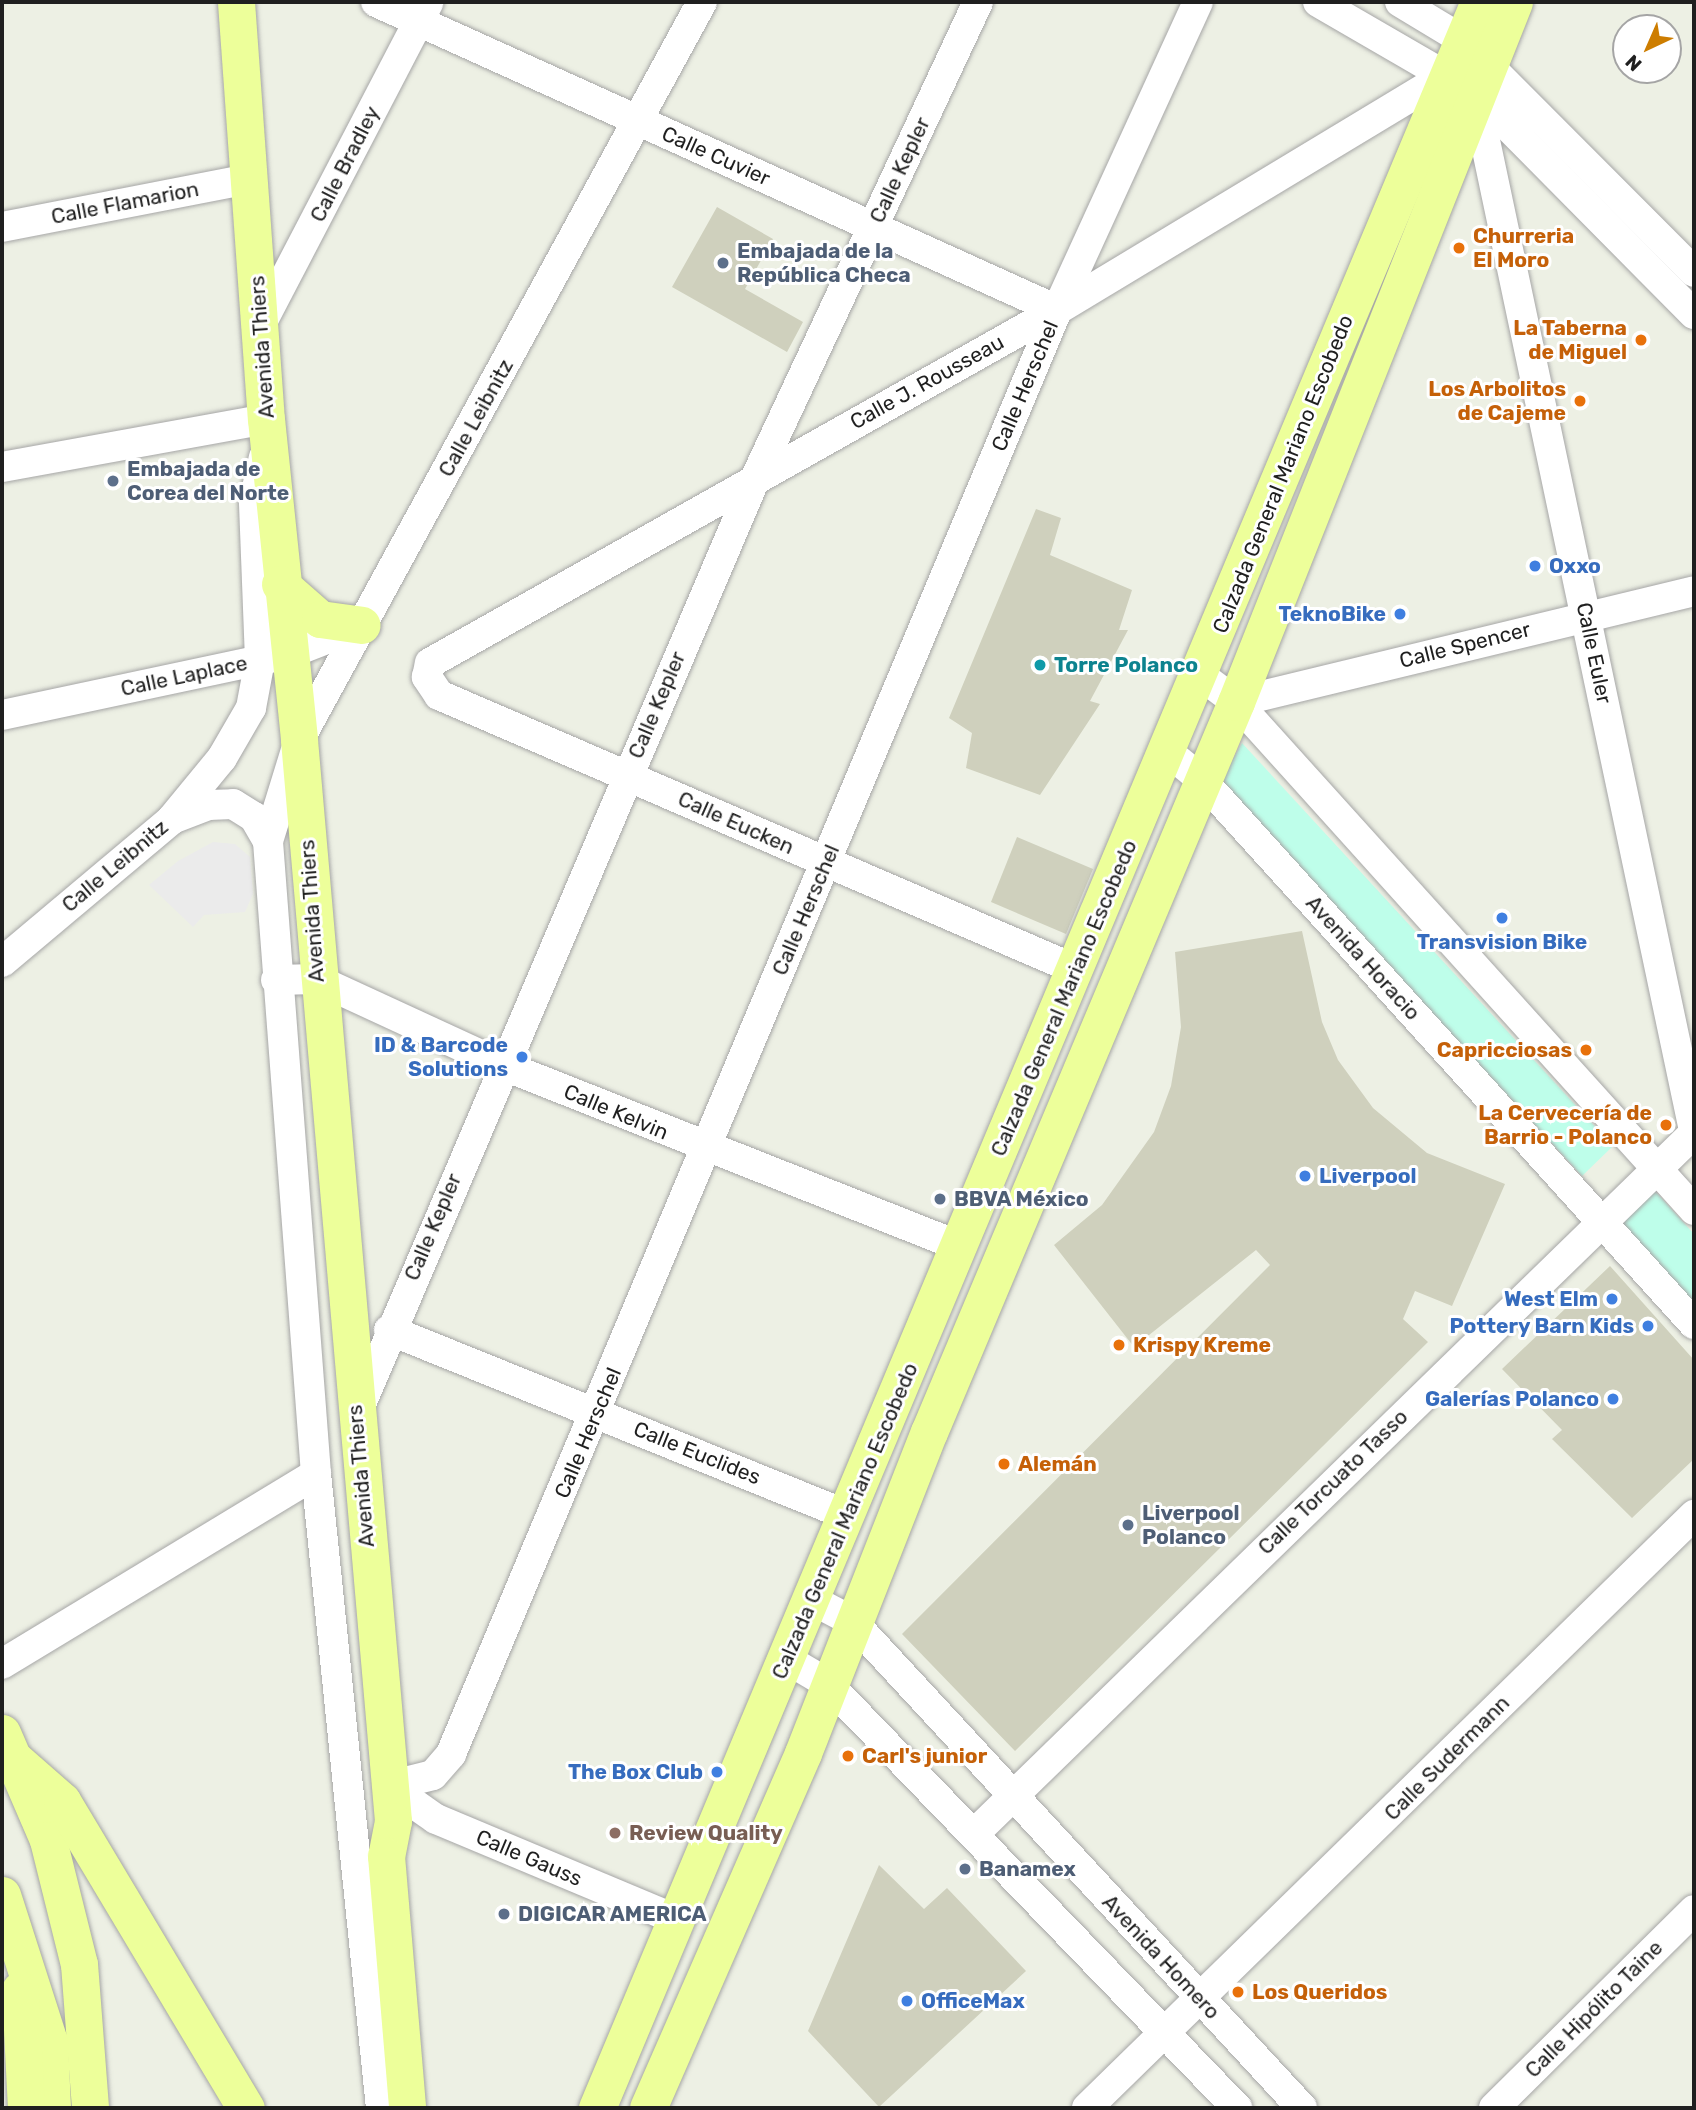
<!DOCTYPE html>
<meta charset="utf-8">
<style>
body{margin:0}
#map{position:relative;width:1696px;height:2110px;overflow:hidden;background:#edf0e4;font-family:Rubik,sans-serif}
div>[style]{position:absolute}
.park>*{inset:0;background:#befeea}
.parking>*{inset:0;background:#ebebeb}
.building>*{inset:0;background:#cfd0bd}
.roads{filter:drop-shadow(0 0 2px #a6a6a6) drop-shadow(0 0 2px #a6a6a6)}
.minor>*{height:30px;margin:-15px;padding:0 15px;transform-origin:15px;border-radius:15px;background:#fff}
.major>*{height:37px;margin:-18.5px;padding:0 18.5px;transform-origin:18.5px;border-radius:18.5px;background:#edff9a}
.dots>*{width:19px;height:19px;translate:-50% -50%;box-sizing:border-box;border:4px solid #fff;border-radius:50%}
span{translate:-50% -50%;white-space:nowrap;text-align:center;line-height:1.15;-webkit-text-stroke:6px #fff;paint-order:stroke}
.street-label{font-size:21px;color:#1f1f1f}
.food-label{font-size:21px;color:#c56008;font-weight:700}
.left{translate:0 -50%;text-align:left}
.right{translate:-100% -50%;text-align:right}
.service-label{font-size:21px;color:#4e5e75;font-weight:700}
.shop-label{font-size:21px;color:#366cbe;font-weight:700}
.culture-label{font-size:21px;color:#0d838f;font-weight:700}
.education-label{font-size:21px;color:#785e54;font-weight:700}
.frame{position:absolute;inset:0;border:4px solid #1f1f1f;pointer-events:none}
.north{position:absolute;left:1612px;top:14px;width:70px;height:70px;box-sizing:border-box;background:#fff;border:2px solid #a5a5a5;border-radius:50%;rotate:224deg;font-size:19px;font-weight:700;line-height:28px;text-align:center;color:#1f1f1f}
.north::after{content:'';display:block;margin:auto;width:24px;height:32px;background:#cd7d00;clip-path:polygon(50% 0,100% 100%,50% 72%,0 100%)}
</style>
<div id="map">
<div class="park">
<div style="clip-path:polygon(1242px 743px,1613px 1146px,1582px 1176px,1220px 783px)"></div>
<div style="clip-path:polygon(1654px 1190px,1694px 1234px,1694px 1306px,1622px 1223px)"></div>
</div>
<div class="parking">
<div style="clip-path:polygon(213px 842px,235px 844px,250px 857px,253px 894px,245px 912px,204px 915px,193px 927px,149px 885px,178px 861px)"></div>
</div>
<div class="building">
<div style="clip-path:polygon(717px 207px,773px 239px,745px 289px,803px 322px,787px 352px,672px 287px)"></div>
<div style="clip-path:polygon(1036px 509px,1061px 518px,1050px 555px,1132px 590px,1119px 630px,1128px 630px,1090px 701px,1100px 704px,1040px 795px,966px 768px,972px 733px,949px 718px)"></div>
<div style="clip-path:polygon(1017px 837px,1093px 869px,1066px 934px,991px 902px)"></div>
<div style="clip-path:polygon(1302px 931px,1322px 1022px,1338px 1060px,1373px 1108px,1427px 1153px,1505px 1184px,1452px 1306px,1415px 1291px,1403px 1319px,1428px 1342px,1015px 1751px,902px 1634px,1270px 1265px,1256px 1250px,1134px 1347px,1054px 1245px,1102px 1205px,1154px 1132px,1171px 1086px,1181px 1027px,1175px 952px)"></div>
<div style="clip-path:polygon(1610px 1266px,1694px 1360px,1694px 1459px,1632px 1518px,1552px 1439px,1562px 1430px,1502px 1369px)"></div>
<div style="clip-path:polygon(879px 1865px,924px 1909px,947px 1888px,1026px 1971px,879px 2107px,808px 2031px)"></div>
</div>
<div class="roads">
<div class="minor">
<div style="left:376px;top:2px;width:747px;rotate:24.34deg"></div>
<div style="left:1318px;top:2px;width:181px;rotate:30.1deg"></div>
<div style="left:1475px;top:93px;width:311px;rotate:45.3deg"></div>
<div style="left:1400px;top:2px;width:74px;rotate:31.1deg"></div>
<div style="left:1463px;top:40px;width:327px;rotate:45.1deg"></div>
<div style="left:1475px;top:93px;width:1060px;rotate:78.08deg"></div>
<div style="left:2px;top:227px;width:252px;rotate:-11deg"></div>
<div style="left:260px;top:326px;width:365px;rotate:-62.5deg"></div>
<div style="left:2px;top:467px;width:268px;rotate:-10.3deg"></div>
<div style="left:1200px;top:675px;width:45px;rotate:36.9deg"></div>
<div style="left:1236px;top:702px;width:684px;rotate:47.96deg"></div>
<div style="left:1236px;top:702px;width:471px;rotate:-13.6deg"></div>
<div style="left:2px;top:715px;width:292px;rotate:-12deg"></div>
<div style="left:288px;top:654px;width:79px;rotate:-21.4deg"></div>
<div style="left:1168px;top:752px;width:43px;rotate:39.3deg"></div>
<div style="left:1201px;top:779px;width:735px;rotate:47.87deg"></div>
<div style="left:172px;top:819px;width:39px;rotate:-21deg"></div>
<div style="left:208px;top:805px;width:25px;rotate:-2deg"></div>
<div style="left:233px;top:804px;width:25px;rotate:32deg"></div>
<div style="left:254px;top:817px;width:28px;rotate:60deg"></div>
<div style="left:2px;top:962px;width:221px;rotate:-40deg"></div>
<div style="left:171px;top:820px;width:80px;rotate:-50.6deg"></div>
<div style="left:222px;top:758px;width:58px;rotate:-59.9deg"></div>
<div style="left:251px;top:708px;width:49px;rotate:-79.4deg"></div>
<div style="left:260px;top:660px;width:159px;rotate:-92.2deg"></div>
<div style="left:254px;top:501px;width:45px;rotate:-77.2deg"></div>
<div style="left:1077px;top:970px;width:695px;rotate:-156.68deg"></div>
<div style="left:439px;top:695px;width:22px;rotate:-124deg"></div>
<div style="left:427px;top:677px;width:14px;rotate:-78deg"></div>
<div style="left:430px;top:663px;width:720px;rotate:-29.38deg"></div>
<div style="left:1057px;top:310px;width:453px;rotate:-31.1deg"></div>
<div style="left:276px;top:980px;width:40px;rotate:-1.4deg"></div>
<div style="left:316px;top:979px;width:205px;rotate:24.8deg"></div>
<div style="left:502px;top:1065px;width:492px;rotate:21.6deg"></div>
<div style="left:389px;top:1330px;width:494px;rotate:22deg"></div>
<div style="left:358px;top:1411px;width:1013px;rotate:-66.93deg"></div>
<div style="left:755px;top:479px;width:527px;rotate:-64.94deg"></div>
<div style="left:812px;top:1600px;width:45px;rotate:27.7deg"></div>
<div style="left:852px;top:1621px;width:663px;rotate:47.26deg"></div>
<div style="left:788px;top:1660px;width:45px;rotate:30.5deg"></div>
<div style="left:827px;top:1683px;width:591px;rotate:46.03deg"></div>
<div style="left:2px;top:1664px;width:367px;rotate:-31.2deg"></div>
<div style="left:389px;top:1786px;width:45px;rotate:-14deg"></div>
<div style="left:433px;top:1775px;width:28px;rotate:-49deg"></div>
<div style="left:451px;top:1754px;width:1566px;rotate:-67.23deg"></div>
<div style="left:1057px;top:310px;width:339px;rotate:-65.4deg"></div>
<div style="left:389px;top:1786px;width:57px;rotate:35.1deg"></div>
<div style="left:436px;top:1819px;width:259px;rotate:22.7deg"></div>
<div style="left:974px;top:1834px;width:1005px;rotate:-44.23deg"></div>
<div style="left:381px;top:2108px;width:637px;rotate:-95.85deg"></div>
<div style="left:316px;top:1474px;width:635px;rotate:-94.34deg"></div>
<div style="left:268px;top:841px;width:106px;rotate:-72.9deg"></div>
<div style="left:299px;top:740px;width:841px;rotate:-61.36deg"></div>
<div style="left:1087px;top:2108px;width:849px;rotate:-44.33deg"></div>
<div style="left:1494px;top:2108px;width:281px;rotate:-44.7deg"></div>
</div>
<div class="major">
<div style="left:236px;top:2px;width:418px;rotate:85.9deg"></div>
<div style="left:266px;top:419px;width:323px;rotate:84.1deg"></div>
<div style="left:299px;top:740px;width:1085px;rotate:85.03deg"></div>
<div style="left:393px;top:1821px;width:36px;rotate:101deg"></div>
<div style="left:386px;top:1856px;width:253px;rotate:85.2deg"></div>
<div style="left:280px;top:584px;width:53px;rotate:41.2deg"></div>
<div style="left:320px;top:619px;width:42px;rotate:8.1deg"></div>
<div style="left:2px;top:1733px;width:116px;rotate:66.7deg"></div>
<div style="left:48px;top:1840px;width:128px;rotate:76deg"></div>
<div style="left:79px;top:1964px;width:144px;rotate:85.6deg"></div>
<div style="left:14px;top:1759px;width:64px;rotate:41.2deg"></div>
<div style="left:62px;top:1801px;width:358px;rotate:59.1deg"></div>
<div style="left:2px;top:1895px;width:153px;rotate:72.2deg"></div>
<div style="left:49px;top:2041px;width:67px;rotate:87.4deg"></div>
<div style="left:20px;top:1990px;width:118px;rotate:87.1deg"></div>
<div style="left:597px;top:2108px;width:2283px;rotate:-67.28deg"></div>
<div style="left:648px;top:2108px;width:387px;rotate:-66.4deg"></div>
<div style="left:803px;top:1753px;width:345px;rotate:-68.6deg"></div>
<div style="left:929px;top:1432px;width:792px;rotate:-67.19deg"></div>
<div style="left:1236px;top:702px;width:753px;rotate:-68.34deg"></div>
</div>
</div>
<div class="dots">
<div style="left:1459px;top:248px;background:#e8710a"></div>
<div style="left:723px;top:263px;background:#5c6f8a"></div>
<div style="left:1641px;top:340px;background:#e8710a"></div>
<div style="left:1580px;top:401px;background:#e8710a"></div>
<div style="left:113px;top:481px;background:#5c6f8a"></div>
<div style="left:1535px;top:566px;background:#3f7fe0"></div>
<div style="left:1400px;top:614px;background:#3f7fe0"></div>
<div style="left:1040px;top:665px;background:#0f9aa8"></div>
<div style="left:1502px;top:918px;background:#3f7fe0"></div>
<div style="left:1586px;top:1050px;background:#e8710a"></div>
<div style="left:522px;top:1057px;background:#3f7fe0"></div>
<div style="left:1666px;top:1125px;background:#e8710a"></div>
<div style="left:1305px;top:1176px;background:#3f7fe0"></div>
<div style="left:940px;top:1199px;background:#5c6f8a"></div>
<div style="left:1612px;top:1299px;background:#3f7fe0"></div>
<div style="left:1648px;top:1326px;background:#3f7fe0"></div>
<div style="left:1119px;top:1345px;background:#e8710a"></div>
<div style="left:1613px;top:1399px;background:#3f7fe0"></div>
<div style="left:1004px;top:1464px;background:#e8710a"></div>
<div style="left:1128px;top:1525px;background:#5c6f8a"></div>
<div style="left:848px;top:1756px;background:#e8710a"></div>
<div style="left:717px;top:1772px;background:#3f7fe0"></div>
<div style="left:615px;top:1833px;background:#8d6e63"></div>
<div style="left:965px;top:1869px;background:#5c6f8a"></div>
<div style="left:504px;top:1914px;background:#5c6f8a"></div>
<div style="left:1238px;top:1992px;background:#e8710a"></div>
<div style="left:907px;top:2001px;background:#3f7fe0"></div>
</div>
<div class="street-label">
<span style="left:716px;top:156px;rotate:24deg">Calle Cuvier</span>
<span style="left:345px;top:164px;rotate:-63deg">Calle Bradley</span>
<span style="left:900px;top:170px;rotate:-65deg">Calle Kepler</span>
<span style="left:125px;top:203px;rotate:-11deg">Calle Flamarion</span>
<span style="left:262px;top:347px;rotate:-94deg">Avenida Thiers</span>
<span style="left:927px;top:382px;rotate:-29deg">Calle J. Rousseau</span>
<span style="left:1025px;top:386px;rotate:-67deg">Calle Herschel</span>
<span style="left:476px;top:418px;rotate:-61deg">Calle Leibnitz</span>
<span style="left:1283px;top:474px;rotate:-68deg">Calzada General Mariano Escobedo</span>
<span style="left:1465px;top:645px;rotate:-14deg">Calle Spencer</span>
<span style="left:1594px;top:653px;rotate:78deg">Calle Euler</span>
<span style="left:184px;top:676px;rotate:-12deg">Calle Laplace</span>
<span style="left:657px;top:705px;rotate:-67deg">Calle Kepler</span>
<span style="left:736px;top:823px;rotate:24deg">Calle Eucken</span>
<span style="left:115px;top:866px;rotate:-40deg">Calle Leibnitz</span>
<span style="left:806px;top:910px;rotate:-67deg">Calle Herschel</span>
<span style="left:312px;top:911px;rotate:-94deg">Avenida Thiers</span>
<span style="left:1363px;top:958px;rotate:48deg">Avenida Horacio</span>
<span style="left:1064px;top:998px;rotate:-67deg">Calzada General Mariano Escobedo</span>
<span style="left:616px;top:1112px;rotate:23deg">Calle Kelvin</span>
<span style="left:433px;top:1227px;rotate:-67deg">Calle Kepler</span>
<span style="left:588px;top:1433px;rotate:-67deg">Calle Herschel</span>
<span style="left:697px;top:1453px;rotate:22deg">Calle Euclides</span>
<span style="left:361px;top:1476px;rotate:-95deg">Avenida Thiers</span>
<span style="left:1333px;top:1482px;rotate:-44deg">Calle Torcuato Tasso</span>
<span style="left:845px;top:1521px;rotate:-67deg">Calzada General Mariano Escobedo</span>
<span style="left:1447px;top:1758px;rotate:-45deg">Calle Sudermann</span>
<span style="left:529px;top:1858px;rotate:23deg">Calle Gauss</span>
<span style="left:1161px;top:1957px;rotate:47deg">Avenida Homero</span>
<span style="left:1594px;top:2009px;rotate:-45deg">Calle Hipólito Taine</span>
</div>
<div class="food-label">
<span class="left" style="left:1473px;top:248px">Churreria<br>El Moro</span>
<span class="right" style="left:1627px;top:340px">La Taberna<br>de Miguel</span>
<span class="right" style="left:1566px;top:401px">Los Arbolitos<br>de Cajeme</span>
<span class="right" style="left:1572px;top:1050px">Capricciosas</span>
<span class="right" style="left:1652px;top:1125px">La Cervecería de<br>Barrio - Polanco</span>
<span class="left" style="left:1133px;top:1345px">Krispy Kreme</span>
<span class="left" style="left:1018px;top:1464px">Alemán</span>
<span class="left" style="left:862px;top:1756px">Carl's junior</span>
<span class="left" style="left:1252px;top:1992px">Los Queridos</span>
</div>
<div class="service-label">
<span class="left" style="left:737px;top:263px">Embajada de la<br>República Checa</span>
<span class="left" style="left:127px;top:481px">Embajada de<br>Corea del Norte</span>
<span class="left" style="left:954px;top:1199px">BBVA México</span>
<span class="left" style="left:1142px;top:1525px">Liverpool<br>Polanco</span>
<span class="left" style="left:979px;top:1869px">Banamex</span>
<span class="left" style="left:518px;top:1914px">DIGICAR AMERICA</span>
</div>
<div class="shop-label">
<span class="left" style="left:1549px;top:566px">Oxxo</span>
<span class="right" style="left:1386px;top:614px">TeknoBike</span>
<span style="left:1502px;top:942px">Transvision Bike</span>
<span class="right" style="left:508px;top:1057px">ID &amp; Barcode<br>Solutions</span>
<span class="left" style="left:1319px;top:1176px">Liverpool</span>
<span class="right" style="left:1598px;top:1299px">West Elm</span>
<span class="right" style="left:1634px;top:1326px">Pottery Barn Kids</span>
<span class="right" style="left:1599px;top:1399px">Galerías Polanco</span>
<span class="right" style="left:703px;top:1772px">The Box Club</span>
<span class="left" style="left:921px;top:2001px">OfficeMax</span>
</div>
<div class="culture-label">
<span class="left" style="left:1054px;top:665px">Torre Polanco</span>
</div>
<div class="education-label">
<span class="left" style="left:629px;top:1833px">Review Quality</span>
</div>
<div class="frame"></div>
<div class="north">N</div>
</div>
